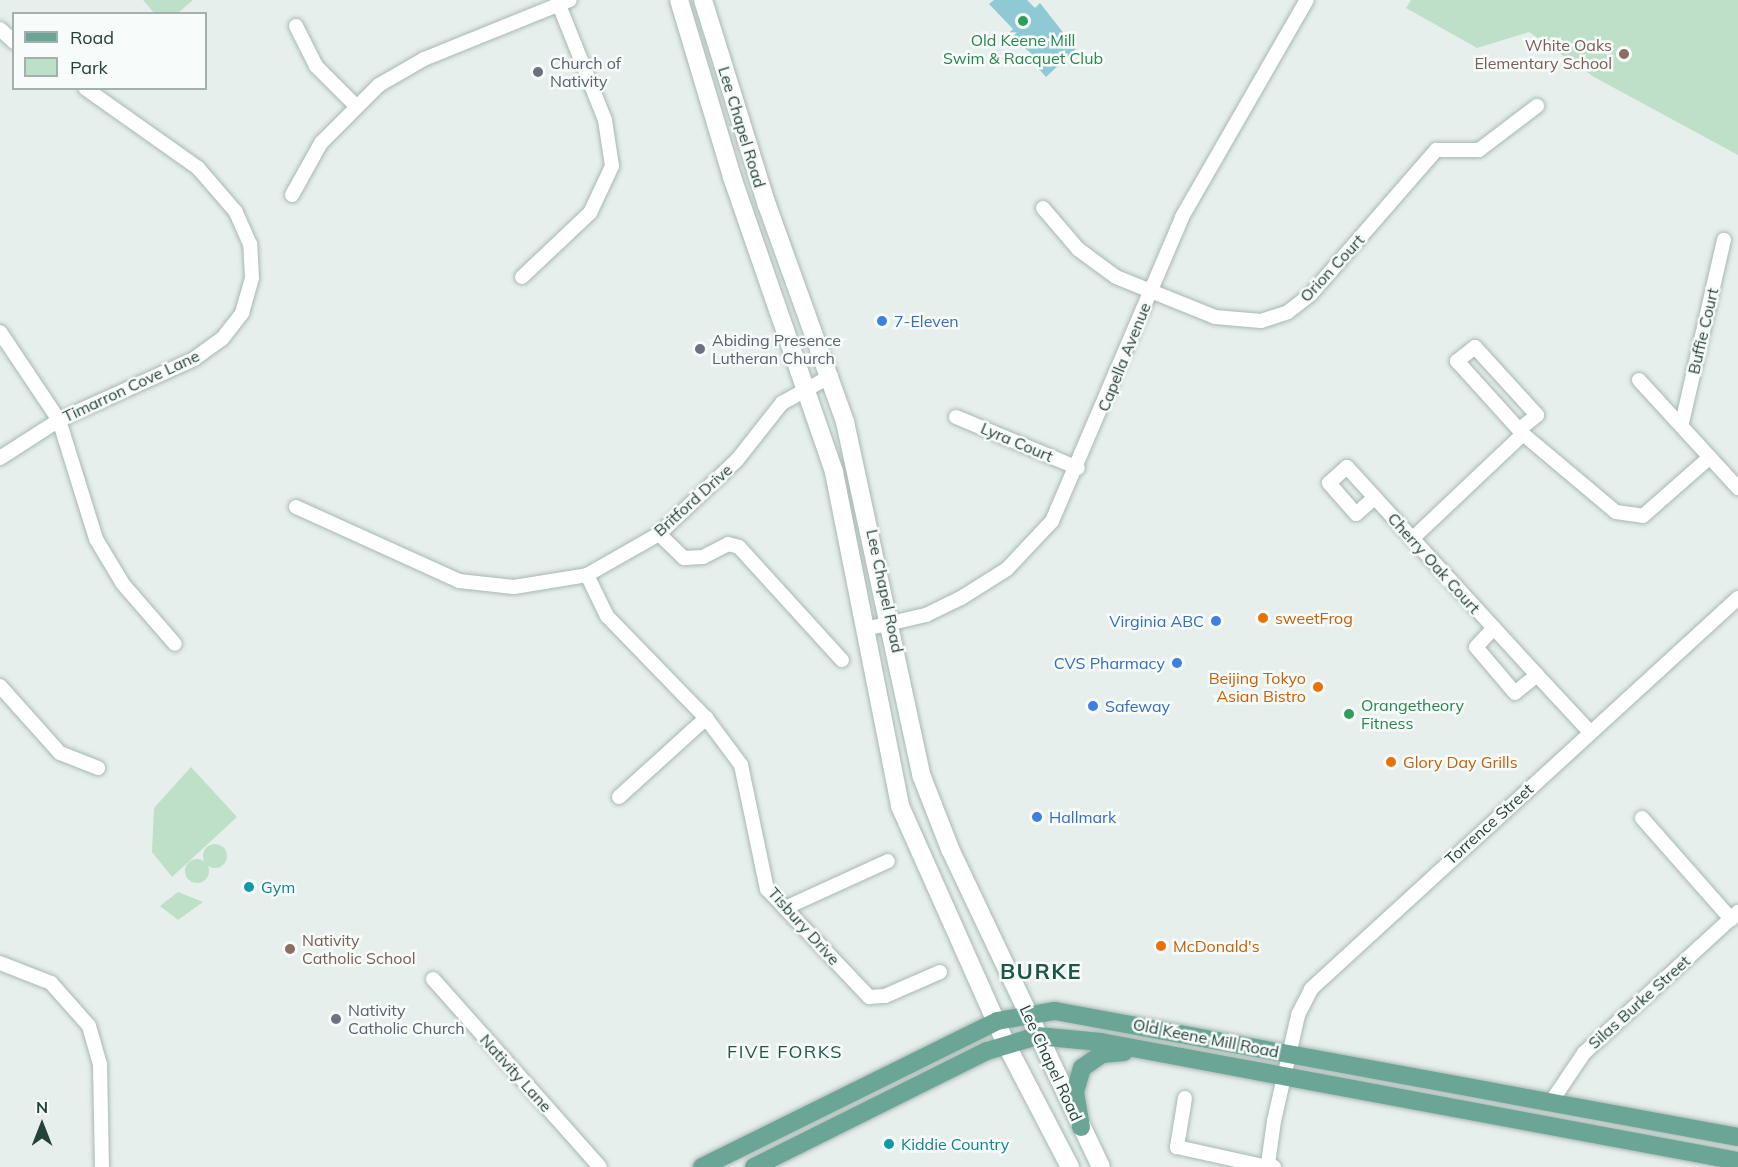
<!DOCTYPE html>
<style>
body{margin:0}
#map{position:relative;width:1738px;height:1167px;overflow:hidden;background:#e6efeb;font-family:Mulish,sans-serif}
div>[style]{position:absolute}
.green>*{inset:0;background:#bfe0c8}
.round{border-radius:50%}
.water>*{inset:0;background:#8ec9d4}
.roads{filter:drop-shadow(0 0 2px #a8b8b2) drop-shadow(0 0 2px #a8b8b2)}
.street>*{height:14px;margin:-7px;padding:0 7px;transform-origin:7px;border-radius:7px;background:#fff}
.secondary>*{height:18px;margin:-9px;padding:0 9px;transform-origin:9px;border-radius:9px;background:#fff}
.primary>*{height:18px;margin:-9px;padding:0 9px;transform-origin:9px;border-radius:9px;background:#6aa596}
.dots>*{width:16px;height:16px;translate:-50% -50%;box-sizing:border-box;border:3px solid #f7fbf9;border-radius:50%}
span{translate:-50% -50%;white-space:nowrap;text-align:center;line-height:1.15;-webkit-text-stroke:5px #f7fbf9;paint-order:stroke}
.leisure-label{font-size:16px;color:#27864d}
.left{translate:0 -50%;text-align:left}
.education-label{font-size:16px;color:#785e54}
.right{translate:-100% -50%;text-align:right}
.worship-label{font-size:16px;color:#5b616d}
.street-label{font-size:16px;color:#24423a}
.shop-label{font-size:16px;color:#366cbe}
.food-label{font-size:16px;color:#c56008}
.culture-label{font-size:16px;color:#0d838f}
.neighbourhood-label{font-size:18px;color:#1f5548;letter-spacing:1.5px}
.district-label{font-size:22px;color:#1f5548;font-weight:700;letter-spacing:1.5px}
.legend{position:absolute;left:12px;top:12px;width:195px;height:78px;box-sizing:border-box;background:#f7fbf9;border:2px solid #a3b1ad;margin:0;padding:8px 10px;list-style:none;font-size:18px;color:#24423a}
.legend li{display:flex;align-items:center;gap:12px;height:30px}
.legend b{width:30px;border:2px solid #a3b1ad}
.north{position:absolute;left:12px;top:1095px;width:60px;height:60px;-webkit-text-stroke:4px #f7fbf9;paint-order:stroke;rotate:0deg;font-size:16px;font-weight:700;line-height:24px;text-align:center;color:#24423a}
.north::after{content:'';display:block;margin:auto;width:21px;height:27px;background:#24423a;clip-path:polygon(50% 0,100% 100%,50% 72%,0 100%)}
</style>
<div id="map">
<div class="green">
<div style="clip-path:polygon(143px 0,193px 0,178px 13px,155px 14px)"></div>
<div style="clip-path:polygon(1411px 0,1738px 0,1738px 155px,1594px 77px,1529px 32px,1477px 48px,1406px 8px)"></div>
<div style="clip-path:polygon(191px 767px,237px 817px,172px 877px,152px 852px,154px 808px)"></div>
<div class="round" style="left:203px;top:844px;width:24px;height:24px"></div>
<div class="round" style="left:185px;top:859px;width:24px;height:24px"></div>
<div style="clip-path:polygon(178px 892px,203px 902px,178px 920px,160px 906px)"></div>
</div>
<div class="water">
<div style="clip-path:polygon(994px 0,1027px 0,1035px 8px,1040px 3px,1076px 49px,1046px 77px,1039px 69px,1044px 64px,1008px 34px,1013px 29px,989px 4px)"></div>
</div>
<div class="roads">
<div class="street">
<div style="left:296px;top:26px;width:45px;rotate:63.4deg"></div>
<div style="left:316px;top:66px;width:55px;rotate:45deg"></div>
<div style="left:0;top:29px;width:19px;rotate:43deg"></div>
<div style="left:292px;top:195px;width:60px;rotate:-60.9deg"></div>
<div style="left:321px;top:143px;width:82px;rotate:-45deg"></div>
<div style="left:379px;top:85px;width:52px;rotate:-30deg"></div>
<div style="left:424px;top:59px;width:157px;rotate:-22deg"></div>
<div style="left:1043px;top:208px;width:54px;rotate:49.5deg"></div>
<div style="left:1078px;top:249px;width:47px;rotate:36.4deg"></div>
<div style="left:1116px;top:277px;width:107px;rotate:22deg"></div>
<div style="left:1215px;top:317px;width:46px;rotate:5deg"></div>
<div style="left:1261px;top:321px;width:28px;rotate:-18deg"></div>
<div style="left:1288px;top:312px;width:29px;rotate:-38deg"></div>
<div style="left:1311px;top:294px;width:191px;rotate:-49deg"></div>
<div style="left:1436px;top:150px;width:43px"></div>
<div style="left:1479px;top:150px;width:73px;rotate:-37.2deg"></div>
<div style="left:522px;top:277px;width:93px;rotate:-43.3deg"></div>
<div style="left:590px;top:213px;width:52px;rotate:-64.9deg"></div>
<div style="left:612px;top:166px;width:47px;rotate:-98.7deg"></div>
<div style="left:605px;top:120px;width:129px;rotate:-111.8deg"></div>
<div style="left:0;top:332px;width:106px;rotate:56.2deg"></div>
<div style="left:59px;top:420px;width:125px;rotate:72.7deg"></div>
<div style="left:96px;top:539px;width:52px;rotate:59deg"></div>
<div style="left:123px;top:584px;width:79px;rotate:49.1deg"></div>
<div style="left:1639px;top:380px;width:147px;rotate:47.5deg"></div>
<div style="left:956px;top:417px;width:132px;rotate:22.7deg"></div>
<div style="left:1682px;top:423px;width:188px;rotate:-77.1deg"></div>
<div style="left:1520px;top:429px;width:22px;rotate:-39deg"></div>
<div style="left:1537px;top:415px;width:92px;rotate:-132.4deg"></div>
<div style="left:1475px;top:347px;width:23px;rotate:142deg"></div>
<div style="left:1457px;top:361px;width:98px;rotate:47.9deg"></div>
<div style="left:1523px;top:434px;width:121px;rotate:40deg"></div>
<div style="left:1616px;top:512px;width:27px;rotate:8deg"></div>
<div style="left:1643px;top:516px;width:89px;rotate:-41.4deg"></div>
<div style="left:0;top:458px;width:70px;rotate:-32.8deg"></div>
<div style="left:59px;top:420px;width:148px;rotate:-24.3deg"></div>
<div style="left:194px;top:359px;width:34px;rotate:-36deg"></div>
<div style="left:222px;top:339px;width:33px;rotate:-52deg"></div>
<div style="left:242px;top:313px;width:36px;rotate:-74deg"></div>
<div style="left:252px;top:278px;width:34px;rotate:-93deg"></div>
<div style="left:250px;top:244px;width:35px;rotate:-114deg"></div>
<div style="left:236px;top:212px;width:58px;rotate:-130.8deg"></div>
<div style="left:198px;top:168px;width:138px;rotate:-144.7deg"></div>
<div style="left:1374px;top:498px;width:24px;rotate:138deg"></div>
<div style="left:1356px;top:514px;width:41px;rotate:-131.1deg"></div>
<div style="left:1329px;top:483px;width:24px;rotate:-42deg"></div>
<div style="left:1347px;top:467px;width:218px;rotate:47.6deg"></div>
<div style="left:296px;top:507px;width:179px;rotate:24.4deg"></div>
<div style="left:459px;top:581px;width:55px;rotate:6.2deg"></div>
<div style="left:514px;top:587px;width:74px;rotate:-9.3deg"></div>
<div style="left:587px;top:575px;width:83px;rotate:-29.7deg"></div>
<div style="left:659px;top:534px;width:108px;rotate:-43.5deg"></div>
<div style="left:737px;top:460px;width:73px;rotate:-51.7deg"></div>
<div style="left:782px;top:403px;width:56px;rotate:-28.9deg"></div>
<div style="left:659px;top:534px;width:35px;rotate:44deg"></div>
<div style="left:684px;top:558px;width:19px;rotate:-3deg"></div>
<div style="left:703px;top:557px;width:28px;rotate:-27deg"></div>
<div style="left:728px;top:544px;width:11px;rotate:15deg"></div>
<div style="left:739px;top:547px;width:153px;rotate:47.7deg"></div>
<div style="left:1412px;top:539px;width:153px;rotate:-43.4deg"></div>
<div style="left:587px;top:575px;width:46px;rotate:64deg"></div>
<div style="left:607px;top:616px;width:142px;rotate:45.9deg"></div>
<div style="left:706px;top:718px;width:59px;rotate:53.3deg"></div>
<div style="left:741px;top:765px;width:127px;rotate:78.2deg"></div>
<div style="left:767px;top:889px;width:149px;rotate:46.6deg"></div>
<div style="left:869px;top:997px;width:16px;rotate:-4deg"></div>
<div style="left:885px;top:996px;width:60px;rotate:-23.6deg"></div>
<div style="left:865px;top:629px;width:63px;rotate:-12.9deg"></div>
<div style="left:926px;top:615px;width:39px;rotate:-26deg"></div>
<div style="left:961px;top:598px;width:54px;rotate:-32.2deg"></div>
<div style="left:1007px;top:569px;width:66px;rotate:-46.8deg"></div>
<div style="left:1052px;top:521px;width:331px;rotate:-66.8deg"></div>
<div style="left:1182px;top:217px;width:250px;rotate:-60.1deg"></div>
<div style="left:1537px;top:675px;width:28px;rotate:141deg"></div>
<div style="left:1515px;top:693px;width:60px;rotate:-130.3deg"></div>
<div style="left:1476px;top:647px;width:26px;rotate:-47deg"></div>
<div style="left:1494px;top:628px;width:64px;rotate:47.5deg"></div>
<div style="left:1537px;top:675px;width:78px;rotate:47.1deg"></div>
<div style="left:0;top:686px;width:90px;rotate:48.2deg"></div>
<div style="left:60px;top:753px;width:41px;rotate:21.5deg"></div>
<div style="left:619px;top:797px;width:118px;rotate:-42.2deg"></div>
<div style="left:1642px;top:818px;width:135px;rotate:48.6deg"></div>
<div style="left:785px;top:908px;width:113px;rotate:-24.5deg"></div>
<div style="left:0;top:963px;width:55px;rotate:21.4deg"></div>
<div style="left:51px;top:983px;width:57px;rotate:48.5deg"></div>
<div style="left:89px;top:1026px;width:40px;rotate:74deg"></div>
<div style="left:100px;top:1064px;width:103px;rotate:88.9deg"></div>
<div style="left:433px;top:979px;width:251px;rotate:48.4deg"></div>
<div style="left:1185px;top:1098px;width:50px;rotate:99.3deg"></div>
<div style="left:1177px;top:1147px;width:93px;rotate:12.4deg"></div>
<div style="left:1551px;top:1102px;width:59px;rotate:-56deg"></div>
<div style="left:1584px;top:1053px;width:209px;rotate:-42.5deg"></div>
<div style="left:1274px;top:1167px;width:7px;rotate:-153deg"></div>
<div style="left:1268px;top:1164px;width:43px;rotate:-82.1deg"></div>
<div style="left:1274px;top:1121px;width:109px;rotate:-77.2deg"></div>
<div style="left:1298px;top:1015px;width:29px;rotate:-63deg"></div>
<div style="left:1311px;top:989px;width:579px;rotate:-42.48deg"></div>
</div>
<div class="secondary">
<div style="left:679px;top:0;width:185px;rotate:73.3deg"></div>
<div style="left:732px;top:177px;width:312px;rotate:70.9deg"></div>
<div style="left:834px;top:472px;width:340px;rotate:78.8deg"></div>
<div style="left:900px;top:806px;width:261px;rotate:66deg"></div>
<div style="left:1006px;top:1044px;width:139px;rotate:62.5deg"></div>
<div style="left:703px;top:0;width:215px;rotate:72.7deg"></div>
<div style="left:767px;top:205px;width:231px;rotate:70.2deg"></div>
<div style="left:845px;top:422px;width:363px;rotate:77.8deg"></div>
<div style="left:922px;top:777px;width:77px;rotate:68.7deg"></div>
<div style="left:950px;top:849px;width:352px;rotate:64.6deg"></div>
</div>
<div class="primary">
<div style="left:1081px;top:1127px;width:36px;rotate:-100deg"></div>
<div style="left:1075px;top:1092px;width:25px;rotate:-74deg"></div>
<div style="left:1082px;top:1068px;width:24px;rotate:-35deg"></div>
<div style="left:1102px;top:1054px;width:22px;rotate:-5deg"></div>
<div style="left:702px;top:1167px;width:329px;rotate:-26.3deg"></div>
<div style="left:997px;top:1021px;width:59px;rotate:-9.8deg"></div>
<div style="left:1055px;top:1011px;width:695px;rotate:10.45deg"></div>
<div style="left:754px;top:1167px;width:260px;rotate:-26.5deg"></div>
<div style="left:987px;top:1051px;width:52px;rotate:-16.7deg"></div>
<div style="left:1037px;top:1036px;width:64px;rotate:5.4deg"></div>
<div style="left:1101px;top:1042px;width:648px;rotate:10.58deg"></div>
</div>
</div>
<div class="dots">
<div style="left:1023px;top:21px;background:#2e9e5b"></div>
<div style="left:1624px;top:54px;background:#8d6e63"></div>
<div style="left:538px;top:72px;background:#6b7280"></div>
<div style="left:882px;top:321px;background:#3f7fe0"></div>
<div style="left:700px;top:349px;background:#6b7280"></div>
<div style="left:1263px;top:618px;background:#e8710a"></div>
<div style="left:1216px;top:621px;background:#3f7fe0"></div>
<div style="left:1177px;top:663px;background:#3f7fe0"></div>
<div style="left:1318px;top:687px;background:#e8710a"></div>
<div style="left:1093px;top:706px;background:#3f7fe0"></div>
<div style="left:1349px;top:714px;background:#2e9e5b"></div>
<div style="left:1391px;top:762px;background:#e8710a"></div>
<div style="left:1037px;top:817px;background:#3f7fe0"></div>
<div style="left:249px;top:887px;background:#0f9aa8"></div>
<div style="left:1161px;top:946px;background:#e8710a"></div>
<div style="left:290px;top:949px;background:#8d6e63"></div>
<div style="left:336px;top:1019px;background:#6b7280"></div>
<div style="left:889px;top:1144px;background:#0f9aa8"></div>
</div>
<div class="leisure-label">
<span style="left:1023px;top:49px">Old Keene Mill<br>Swim &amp; Racquet Club</span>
<span class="left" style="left:1361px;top:714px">Orangetheory<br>Fitness</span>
</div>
<div class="education-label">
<span class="right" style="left:1612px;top:54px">White Oaks<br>Elementary School</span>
<span class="left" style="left:302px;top:949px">Nativity<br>Catholic School</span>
</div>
<div class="worship-label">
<span class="left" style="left:550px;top:72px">Church of<br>Nativity</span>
<span class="left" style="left:712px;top:349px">Abiding Presence<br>Lutheran Church</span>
<span class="left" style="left:348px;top:1019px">Nativity<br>Catholic Church</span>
</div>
<div class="street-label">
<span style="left:742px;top:127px;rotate:73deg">Lee Chapel Road</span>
<span style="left:1332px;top:268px;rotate:-47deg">Orion Court</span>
<span style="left:1703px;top:331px;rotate:-77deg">Buffie Court</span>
<span style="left:1124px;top:357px;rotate:-68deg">Capella Avenue</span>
<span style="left:131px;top:386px;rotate:-25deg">Timarron Cove Lane</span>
<span style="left:1017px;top:442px;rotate:23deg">Lyra Court</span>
<span style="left:693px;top:500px;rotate:-42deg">Britford Drive</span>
<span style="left:1434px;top:563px;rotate:48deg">Cherry Oak Court</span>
<span style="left:885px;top:591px;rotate:78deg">Lee Chapel Road</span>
<span style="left:1489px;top:824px;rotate:-42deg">Torrence Street</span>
<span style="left:804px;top:926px;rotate:48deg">Tisbury Drive</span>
<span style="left:1639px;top:1002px;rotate:-42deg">Silas Burke Street</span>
<span style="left:1206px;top:1038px;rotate:11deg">Old Keene Mill Road</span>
<span style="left:1051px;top:1063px;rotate:65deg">Lee Chapel Road</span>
<span style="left:516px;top:1073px;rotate:48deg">Nativity Lane</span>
</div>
<div class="shop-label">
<span class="left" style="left:894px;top:321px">7-Eleven</span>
<span class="right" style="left:1204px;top:621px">Virginia ABC</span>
<span class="right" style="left:1165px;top:663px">CVS Pharmacy</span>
<span class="left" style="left:1105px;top:706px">Safeway</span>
<span class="left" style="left:1049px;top:817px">Hallmark</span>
</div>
<div class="food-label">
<span class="left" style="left:1275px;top:618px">sweetFrog</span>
<span class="right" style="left:1306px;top:687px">Beijing Tokyo<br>Asian Bistro</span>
<span class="left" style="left:1403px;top:762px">Glory Day Grills</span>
<span class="left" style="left:1173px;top:946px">McDonald's</span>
</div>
<div class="culture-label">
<span class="left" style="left:261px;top:887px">Gym</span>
<span class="left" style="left:901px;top:1144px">Kiddie Country</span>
</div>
<div class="neighbourhood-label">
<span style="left:785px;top:1052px">FIVE FORKS</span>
</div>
<div class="district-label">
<span style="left:1041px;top:972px">BURKE</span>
</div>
<ul class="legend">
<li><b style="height:8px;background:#6aa596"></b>Road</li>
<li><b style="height:16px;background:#bfe0c8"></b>Park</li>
</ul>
<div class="north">N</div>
</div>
